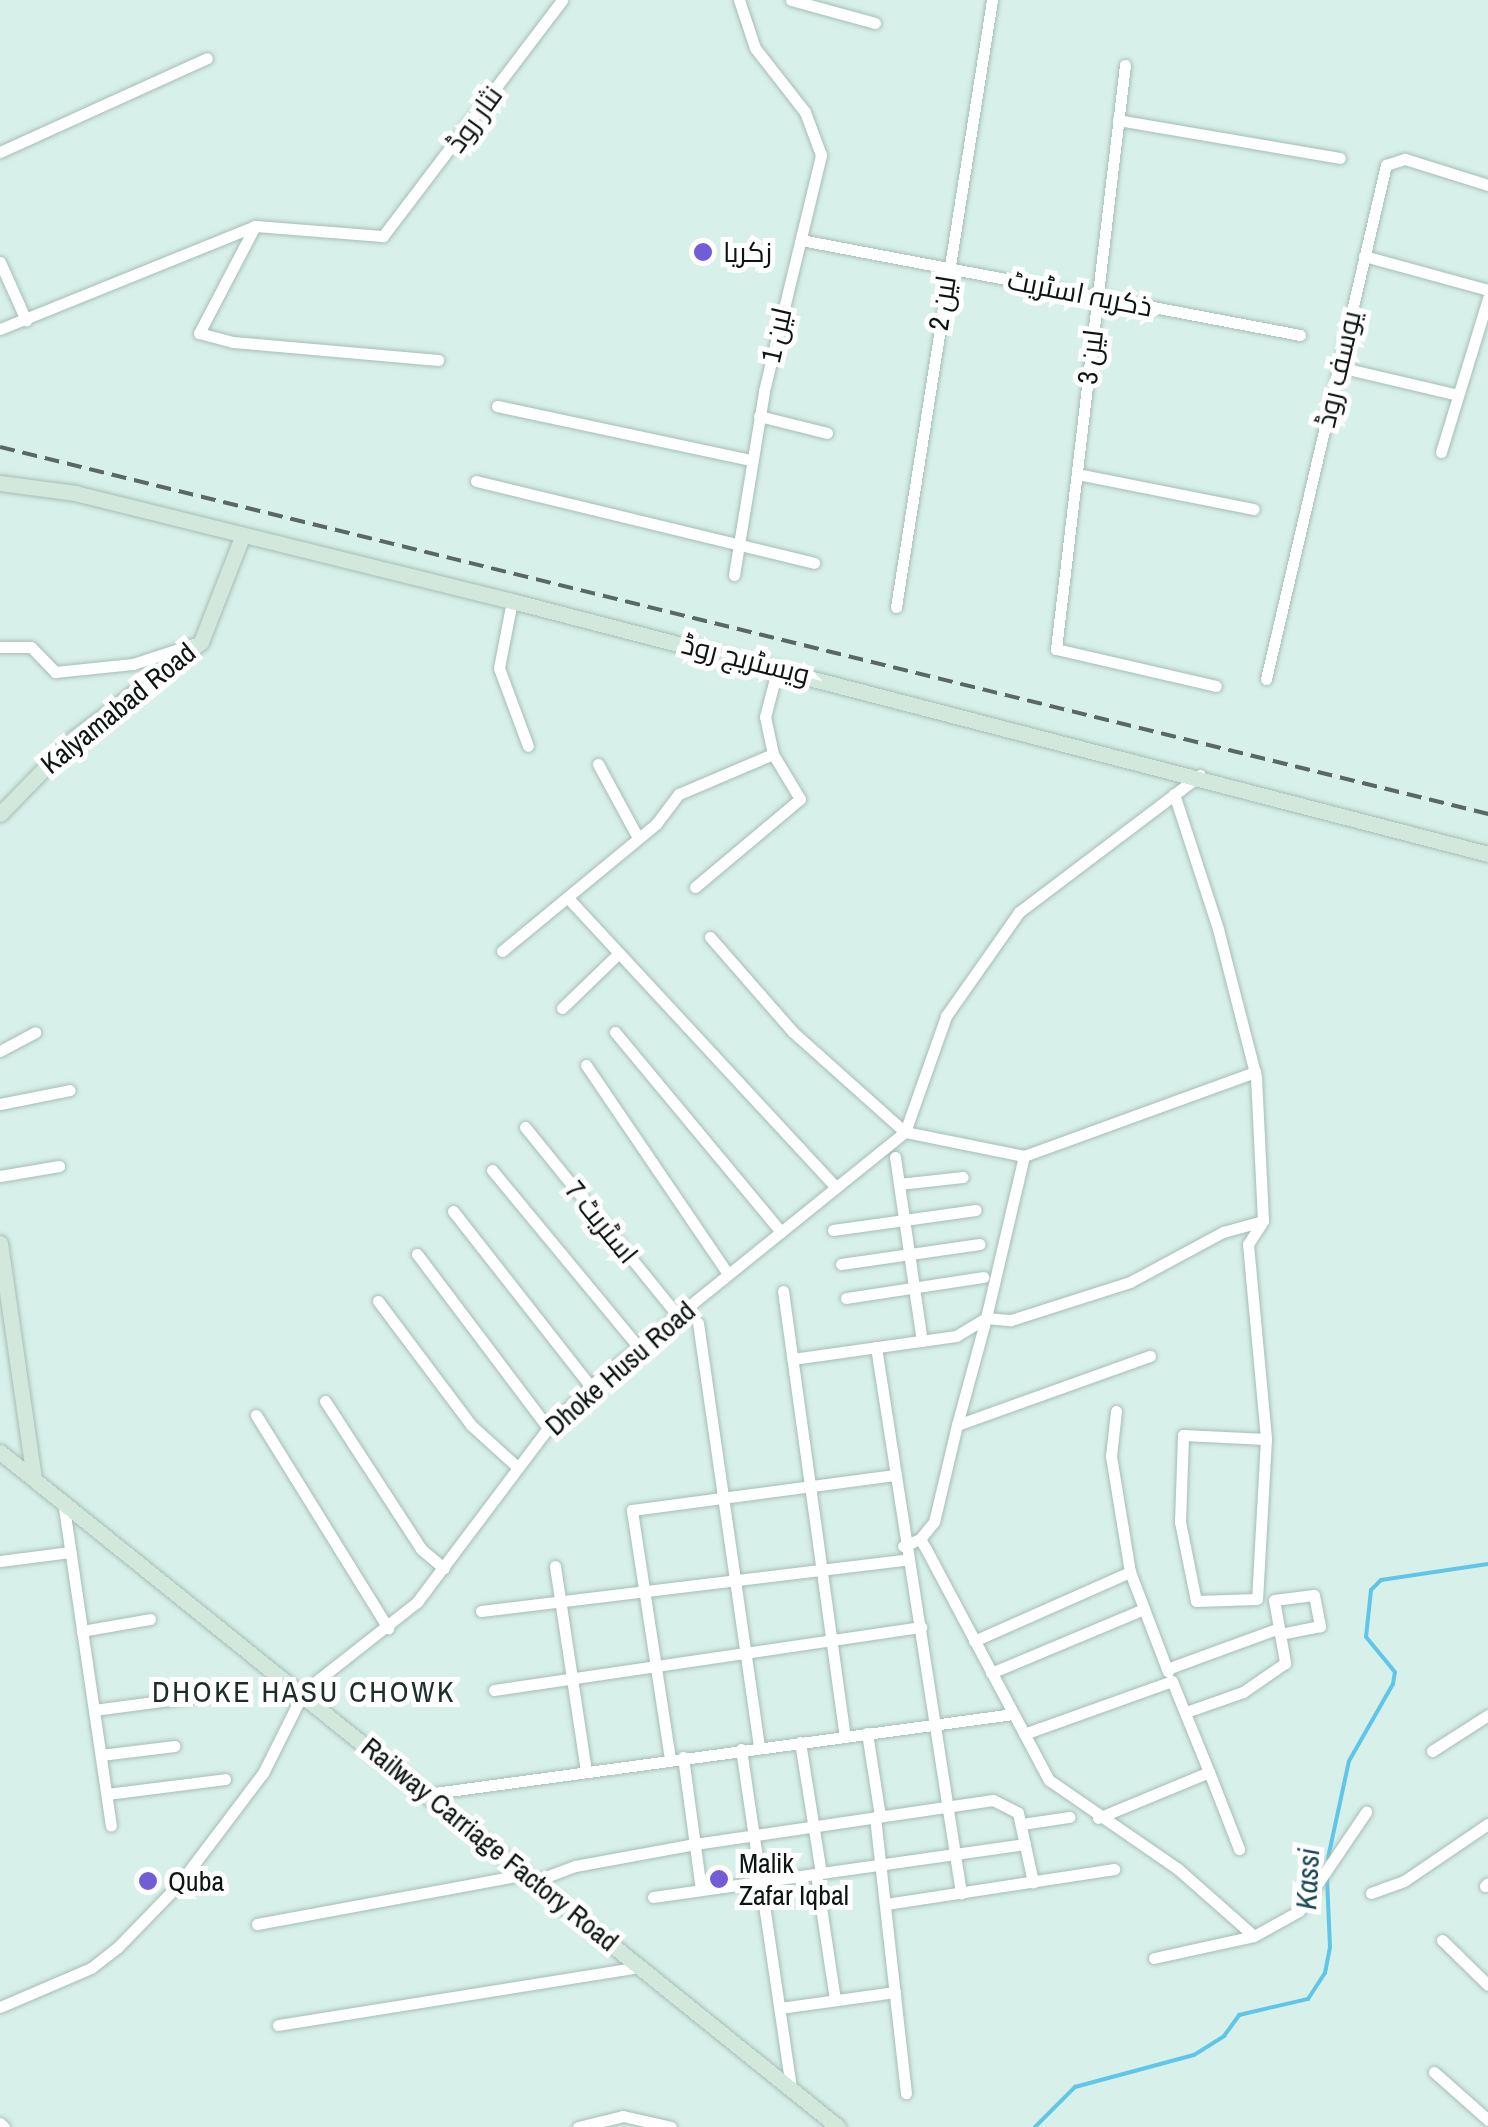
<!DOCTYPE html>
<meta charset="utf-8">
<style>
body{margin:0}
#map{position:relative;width:1488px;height:2127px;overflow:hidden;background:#d8f0ea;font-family:"Archivo Narrow",Cairo,sans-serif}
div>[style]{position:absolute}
.stream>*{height:4px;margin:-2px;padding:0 2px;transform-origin:2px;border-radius:2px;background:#60c6e7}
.roads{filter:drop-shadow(0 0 2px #a6bdb7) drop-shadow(0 0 2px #a6bdb7)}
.street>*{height:11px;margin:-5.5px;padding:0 5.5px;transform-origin:5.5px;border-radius:5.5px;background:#fff}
.secondary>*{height:15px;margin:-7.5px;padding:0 7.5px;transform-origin:7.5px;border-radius:7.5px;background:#d2e8dc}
.rail>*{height:4px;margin-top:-2px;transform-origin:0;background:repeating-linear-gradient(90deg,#5a6864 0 15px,transparent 0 23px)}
.dots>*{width:28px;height:28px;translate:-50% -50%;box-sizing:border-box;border:5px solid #fff;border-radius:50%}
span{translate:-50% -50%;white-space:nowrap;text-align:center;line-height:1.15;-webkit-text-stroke:10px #fff;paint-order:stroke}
.street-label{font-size:28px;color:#0d1513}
.poi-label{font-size:28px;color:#0d1513}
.left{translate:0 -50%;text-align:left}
.neighbourhood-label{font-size:30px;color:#1b2e2a;letter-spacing:2.5px}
.water-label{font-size:30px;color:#1b4756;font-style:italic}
</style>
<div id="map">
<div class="stream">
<div style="left:1328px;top:1858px;width:99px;rotate:-77.8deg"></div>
<div style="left:1349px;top:1761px;width:89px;rotate:-60.3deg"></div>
<div style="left:1393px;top:1684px;width:12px;rotate:-81deg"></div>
<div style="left:1395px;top:1672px;width:45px;rotate:-129.6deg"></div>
<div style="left:1366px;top:1637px;width:47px;rotate:-83.9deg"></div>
<div style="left:1371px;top:1590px;width:14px;rotate:-45deg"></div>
<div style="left:1381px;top:1580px;width:108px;rotate:-8.5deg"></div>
<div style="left:1035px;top:2127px;width:57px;rotate:-45deg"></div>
<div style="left:1075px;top:2087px;width:123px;rotate:-15.1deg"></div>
<div style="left:1194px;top:2055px;width:36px;rotate:-32deg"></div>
<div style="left:1224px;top:2036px;width:26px;rotate:-54deg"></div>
<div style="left:1239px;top:2015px;width:71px;rotate:-13.1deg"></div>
<div style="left:1308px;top:1999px;width:31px;rotate:-57deg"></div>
<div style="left:1325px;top:1973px;width:26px;rotate:-79deg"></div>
<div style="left:1330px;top:1947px;width:70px;rotate:-92.5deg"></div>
</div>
<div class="roads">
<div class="street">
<div style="left:791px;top:0;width:87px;rotate:15.3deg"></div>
<div style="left:1125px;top:65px;width:588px;rotate:96.74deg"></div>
<div style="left:1056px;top:649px;width:164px;rotate:13deg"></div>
<div style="left:1118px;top:120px;width:225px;rotate:9.7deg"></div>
<div style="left:0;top:152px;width:227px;rotate:-24.4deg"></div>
<div style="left:255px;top:226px;width:121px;rotate:117.6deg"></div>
<div style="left:199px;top:333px;width:35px;rotate:15deg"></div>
<div style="left:233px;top:342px;width:206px;rotate:5deg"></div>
<div style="left:801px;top:240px;width:508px;rotate:10.78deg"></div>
<div style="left:1364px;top:256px;width:129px;rotate:15.3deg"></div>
<div style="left:0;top:262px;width:64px;rotate:65.9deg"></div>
<div style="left:0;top:329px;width:275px;rotate:-22deg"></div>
<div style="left:255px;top:226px;width:128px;rotate:4.5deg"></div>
<div style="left:383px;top:236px;width:296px;rotate:-52.8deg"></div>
<div style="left:1339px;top:367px;width:122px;rotate:13.2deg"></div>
<div style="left:497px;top:406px;width:261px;rotate:12deg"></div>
<div style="left:759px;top:416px;width:70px;rotate:14deg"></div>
<div style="left:1441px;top:452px;width:161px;rotate:-73deg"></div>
<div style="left:1077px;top:474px;width:180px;rotate:11.2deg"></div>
<div style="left:476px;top:481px;width:348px;rotate:13.6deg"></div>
<div style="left:734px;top:575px;width:186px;rotate:-80.7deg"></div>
<div style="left:764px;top:391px;width:243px;rotate:-76.4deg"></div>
<div style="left:821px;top:155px;width:46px;rotate:-110.4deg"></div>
<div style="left:805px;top:112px;width:81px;rotate:-128deg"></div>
<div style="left:755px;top:48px;width:51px;rotate:-108.4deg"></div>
<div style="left:512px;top:601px;width:68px;rotate:101deg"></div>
<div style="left:499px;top:668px;width:83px;rotate:69.6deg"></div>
<div style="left:896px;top:607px;width:615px;rotate:-81.01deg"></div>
<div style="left:0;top:647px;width:31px"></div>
<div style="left:31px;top:647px;width:35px;rotate:46deg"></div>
<div style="left:55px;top:672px;width:78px;rotate:-5.9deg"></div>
<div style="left:133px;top:664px;width:64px;rotate:-18.2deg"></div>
<div style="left:1266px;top:679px;width:528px;rotate:-76.86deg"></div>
<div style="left:1386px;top:165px;width:20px;rotate:-18deg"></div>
<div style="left:1405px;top:159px;width:87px;rotate:17.4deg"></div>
<div style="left:598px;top:764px;width:84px;rotate:61.6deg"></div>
<div style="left:1174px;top:794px;width:142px;rotate:71.9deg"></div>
<div style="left:1218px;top:929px;width:153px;rotate:75.6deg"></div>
<div style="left:1256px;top:1077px;width:144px;rotate:87.2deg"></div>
<div style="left:1263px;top:1221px;width:27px;rotate:123deg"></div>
<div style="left:1248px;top:1244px;width:196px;rotate:84.7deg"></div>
<div style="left:1266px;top:1439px;width:160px;rotate:93.2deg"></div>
<div style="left:1257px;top:1599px;width:61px;rotate:178.1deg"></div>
<div style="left:1196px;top:1601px;width:81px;rotate:-101.4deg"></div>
<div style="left:1180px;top:1522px;width:87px;rotate:-88deg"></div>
<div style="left:1183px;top:1435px;width:83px;rotate:2.8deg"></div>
<div style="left:695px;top:887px;width:137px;rotate:-40deg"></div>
<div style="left:800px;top:799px;width:52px;rotate:-121deg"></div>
<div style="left:773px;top:754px;width:38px;rotate:-102deg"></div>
<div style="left:765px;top:717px;width:52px;rotate:-75.4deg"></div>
<div style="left:568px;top:898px;width:394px;rotate:47.2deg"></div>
<div style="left:710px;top:937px;width:126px;rotate:48.9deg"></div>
<div style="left:793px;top:1032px;width:150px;rotate:41.8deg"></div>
<div style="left:905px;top:1132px;width:121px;rotate:11.4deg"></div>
<div style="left:1024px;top:1156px;width:166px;rotate:103.2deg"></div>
<div style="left:986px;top:1318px;width:35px;rotate:149deg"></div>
<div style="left:956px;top:1336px;width:165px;rotate:172deg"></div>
<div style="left:502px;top:951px;width:200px;rotate:-39.5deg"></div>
<div style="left:656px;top:824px;width:38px;rotate:-53deg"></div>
<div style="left:679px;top:794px;width:102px;rotate:-23.1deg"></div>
<div style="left:562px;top:1008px;width:79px;rotate:-44deg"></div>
<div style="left:615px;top:1032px;width:260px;rotate:50.3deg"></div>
<div style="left:0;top:1051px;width:40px;rotate:-28deg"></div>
<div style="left:586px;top:1065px;width:253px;rotate:55.8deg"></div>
<div style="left:0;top:1104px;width:71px;rotate:-11.3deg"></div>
<div style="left:525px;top:1127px;width:243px;rotate:51deg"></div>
<div style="left:1024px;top:1156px;width:246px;rotate:-20deg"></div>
<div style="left:895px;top:1157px;width:186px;rotate:81.7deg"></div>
<div style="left:492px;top:1170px;width:232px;rotate:50.4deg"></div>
<div style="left:0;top:1176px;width:60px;rotate:-9.6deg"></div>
<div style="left:899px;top:1184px;width:64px;rotate:-6.2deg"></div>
<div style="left:453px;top:1211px;width:222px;rotate:51.9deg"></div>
<div style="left:833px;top:1230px;width:144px;rotate:-8deg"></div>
<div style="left:417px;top:1254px;width:218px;rotate:53deg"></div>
<div style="left:841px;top:1264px;width:140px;rotate:-8.2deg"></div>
<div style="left:783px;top:1291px;width:449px;rotate:82.1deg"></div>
<div style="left:846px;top:1298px;width:139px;rotate:-8.7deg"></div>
<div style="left:378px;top:1301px;width:155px;rotate:53.1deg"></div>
<div style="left:471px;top:1425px;width:58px;rotate:42.2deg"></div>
<div style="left:698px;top:1323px;width:428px;rotate:81.8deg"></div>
<div style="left:876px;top:1347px;width:553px;rotate:81.15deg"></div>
<div style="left:325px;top:1401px;width:176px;rotate:57deg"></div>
<div style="left:421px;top:1549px;width:30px;rotate:40deg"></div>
<div style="left:1116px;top:1411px;width:45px;rotate:96.3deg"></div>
<div style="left:1111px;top:1456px;width:118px;rotate:80.7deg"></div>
<div style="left:256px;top:1415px;width:251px;rotate:58.2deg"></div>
<div style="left:957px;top:1425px;width:111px;rotate:-74.8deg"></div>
<div style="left:986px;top:1318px;width:25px;rotate:5deg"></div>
<div style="left:1011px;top:1320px;width:125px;rotate:-17.7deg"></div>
<div style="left:1130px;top:1282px;width:106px;rotate:-28.3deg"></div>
<div style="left:1223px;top:1232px;width:41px;rotate:-15.4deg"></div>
<div style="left:63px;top:1501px;width:328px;rotate:81.6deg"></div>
<div style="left:920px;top:1539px;width:22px;rotate:-51deg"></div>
<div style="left:934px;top:1522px;width:100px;rotate:-76.7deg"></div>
<div style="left:957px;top:1425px;width:205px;rotate:-19.7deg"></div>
<div style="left:903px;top:1546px;width:18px;rotate:-22deg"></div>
<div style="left:920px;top:1539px;width:12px;rotate:59deg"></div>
<div style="left:926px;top:1549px;width:262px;rotate:62deg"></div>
<div style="left:1049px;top:1780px;width:157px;rotate:34.6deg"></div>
<div style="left:1178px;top:1869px;width:101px;rotate:41.4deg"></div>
<div style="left:0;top:1561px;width:71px;rotate:-7.3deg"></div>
<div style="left:555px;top:1566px;width:206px;rotate:81.4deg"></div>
<div style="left:481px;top:1611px;width:427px;rotate:-6.9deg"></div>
<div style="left:1279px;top:1628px;width:28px;rotate:-100deg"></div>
<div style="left:1274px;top:1600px;width:40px;rotate:-7.1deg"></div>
<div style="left:1314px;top:1595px;width:32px;rotate:79deg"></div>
<div style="left:1320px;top:1626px;width:41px;rotate:168.7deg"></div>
<div style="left:82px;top:1631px;width:69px;rotate:-10deg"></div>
<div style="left:974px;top:1641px;width:171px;rotate:-23.9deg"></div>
<div style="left:1130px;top:1572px;width:40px;rotate:69deg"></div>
<div style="left:1167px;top:1669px;width:119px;rotate:-20.1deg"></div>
<div style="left:1279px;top:1628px;width:36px;rotate:80deg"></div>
<div style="left:1285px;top:1663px;width:51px;rotate:145.4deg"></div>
<div style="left:1243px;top:1692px;width:60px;rotate:160.7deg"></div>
<div style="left:991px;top:1673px;width:166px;rotate:-22.7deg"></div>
<div style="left:1144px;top:1609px;width:67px;rotate:69.1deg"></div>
<div style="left:494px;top:1690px;width:432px;rotate:-8.4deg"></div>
<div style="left:94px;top:1710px;width:136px;rotate:-7.6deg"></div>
<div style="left:867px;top:1733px;width:84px;rotate:81.1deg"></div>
<div style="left:1024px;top:1734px;width:157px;rotate:-19.7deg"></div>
<div style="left:1172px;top:1681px;width:98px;rotate:67.9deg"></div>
<div style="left:800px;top:1742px;width:133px;rotate:80.9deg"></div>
<div style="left:741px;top:1749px;width:344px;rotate:81.6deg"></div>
<div style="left:1432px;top:1751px;width:67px;rotate:-32.7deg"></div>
<div style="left:101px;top:1755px;width:74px;rotate:-7deg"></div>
<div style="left:683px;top:1757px;width:134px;rotate:82.3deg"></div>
<div style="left:670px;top:1759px;width:252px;rotate:-98.7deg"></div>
<div style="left:632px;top:1510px;width:263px;rotate:-7.6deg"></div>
<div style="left:107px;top:1794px;width:119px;rotate:-7.2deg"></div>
<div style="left:427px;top:1794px;width:591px;rotate:-7.77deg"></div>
<div style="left:875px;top:1817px;width:278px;rotate:83.6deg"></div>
<div style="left:1098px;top:1818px;width:120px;rotate:-22.5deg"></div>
<div style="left:1209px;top:1772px;width:83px;rotate:68.7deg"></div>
<div style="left:1022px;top:1824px;width:48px;rotate:-8.5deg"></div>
<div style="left:816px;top:1874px;width:127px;rotate:81.4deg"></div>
<div style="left:535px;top:1881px;width:43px;rotate:-20.6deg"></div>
<div style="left:575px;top:1866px;width:122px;rotate:-10.4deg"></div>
<div style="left:695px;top:1844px;width:301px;rotate:-8.4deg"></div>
<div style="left:993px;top:1800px;width:28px;rotate:27deg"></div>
<div style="left:1018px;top:1813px;width:71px;rotate:77.7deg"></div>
<div style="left:1485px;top:1886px;width:4px;rotate:-45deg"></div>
<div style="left:1371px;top:1893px;width:35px;rotate:-20deg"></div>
<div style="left:1404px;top:1881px;width:102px;rotate:-34.2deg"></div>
<div style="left:653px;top:1897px;width:376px;rotate:-8.1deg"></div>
<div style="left:886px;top:1904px;width:231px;rotate:-8.7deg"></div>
<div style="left:257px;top:1924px;width:274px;rotate:-10.5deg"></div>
<div style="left:1442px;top:1940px;width:64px;rotate:44.4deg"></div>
<div style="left:1154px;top:1958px;width:102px;rotate:-12.4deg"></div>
<div style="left:1254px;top:1936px;width:51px;rotate:-29.1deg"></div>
<div style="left:1299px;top:1911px;width:120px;rotate:-55.9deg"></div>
<div style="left:0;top:2007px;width:99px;rotate:-23.2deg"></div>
<div style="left:91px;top:1968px;width:34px;rotate:-38deg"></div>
<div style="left:118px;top:1947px;width:88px;rotate:-45.9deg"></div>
<div style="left:179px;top:1884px;width:139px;rotate:-52.9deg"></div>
<div style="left:263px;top:1773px;width:92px;rotate:-63.4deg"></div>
<div style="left:304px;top:1691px;width:144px;rotate:-38.2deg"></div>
<div style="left:417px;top:1602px;width:218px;rotate:-53deg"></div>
<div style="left:548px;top:1428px;width:59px;rotate:-45deg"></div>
<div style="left:590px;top:1386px;width:405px;rotate:-38.9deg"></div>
<div style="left:905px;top:1132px;width:123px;rotate:-70.5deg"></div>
<div style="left:946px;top:1016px;width:127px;rotate:-54.9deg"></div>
<div style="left:1019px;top:912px;width:227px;rotate:-37.1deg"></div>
<div style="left:780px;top:2008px;width:116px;rotate:-7.9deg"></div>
<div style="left:278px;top:2025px;width:368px;rotate:-9.1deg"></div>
<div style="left:1434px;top:2072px;width:72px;rotate:41.6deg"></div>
<div style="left:0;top:2123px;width:6px;rotate:45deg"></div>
<div style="left:578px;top:2127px;width:46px;rotate:-13.7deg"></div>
<div style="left:623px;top:2116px;width:49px;rotate:12.9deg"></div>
</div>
<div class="secondary">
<div style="left:0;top:483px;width:76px;rotate:7.6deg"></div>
<div style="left:75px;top:493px;width:450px;rotate:13.9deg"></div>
<div style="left:512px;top:601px;width:1008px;rotate:14.53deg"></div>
<div style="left:0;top:814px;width:106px;rotate:-45.8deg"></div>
<div style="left:74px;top:738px;width:159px;rotate:-37.1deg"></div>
<div style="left:201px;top:642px;width:113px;rotate:-68.7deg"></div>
<div style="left:0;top:1243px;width:237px;rotate:81.8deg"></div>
<div style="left:0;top:1452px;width:1076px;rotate:38.85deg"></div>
</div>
</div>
<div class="rail">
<div style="left:0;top:447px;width:1533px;rotate:13.85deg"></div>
</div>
<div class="dots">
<div style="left:703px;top:252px;background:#725dd7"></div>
<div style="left:719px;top:1879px;background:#725dd7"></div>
<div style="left:148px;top:1881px;background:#725dd7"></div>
</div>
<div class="street-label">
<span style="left:474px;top:119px;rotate:-54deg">نثار روڈ</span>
<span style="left:1080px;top:293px;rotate:11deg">ذکریہ اسٹریٹ</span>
<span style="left:942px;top:303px;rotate:-81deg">لین 2</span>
<span style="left:776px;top:335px;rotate:-77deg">لین 1</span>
<span style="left:1090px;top:357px;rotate:-83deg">لین 3</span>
<span style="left:1338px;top:369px;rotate:-77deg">یوسف روڈ</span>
<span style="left:746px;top:659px;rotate:14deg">ویسٹریج روڈ</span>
<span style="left:118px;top:708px;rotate:-39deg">Kalyamabad Road</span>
<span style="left:602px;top:1222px;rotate:51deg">اسٹریٹ 7</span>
<span style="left:620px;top:1368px;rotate:-41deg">Dhoke Husu Road</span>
<span style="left:490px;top:1844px;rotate:39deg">Railway Carriage Factory Road</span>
</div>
<div class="poi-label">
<span class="left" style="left:723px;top:252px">زکریا</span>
<span class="left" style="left:739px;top:1879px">Malik<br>Zafar Iqbal</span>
<span class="left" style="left:168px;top:1881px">Quba</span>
</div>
<div class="neighbourhood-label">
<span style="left:304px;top:1691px">DHOKE HASU CHOWK</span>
</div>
<div class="water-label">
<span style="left:1307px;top:1879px;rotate:-87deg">Kassi</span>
</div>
</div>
